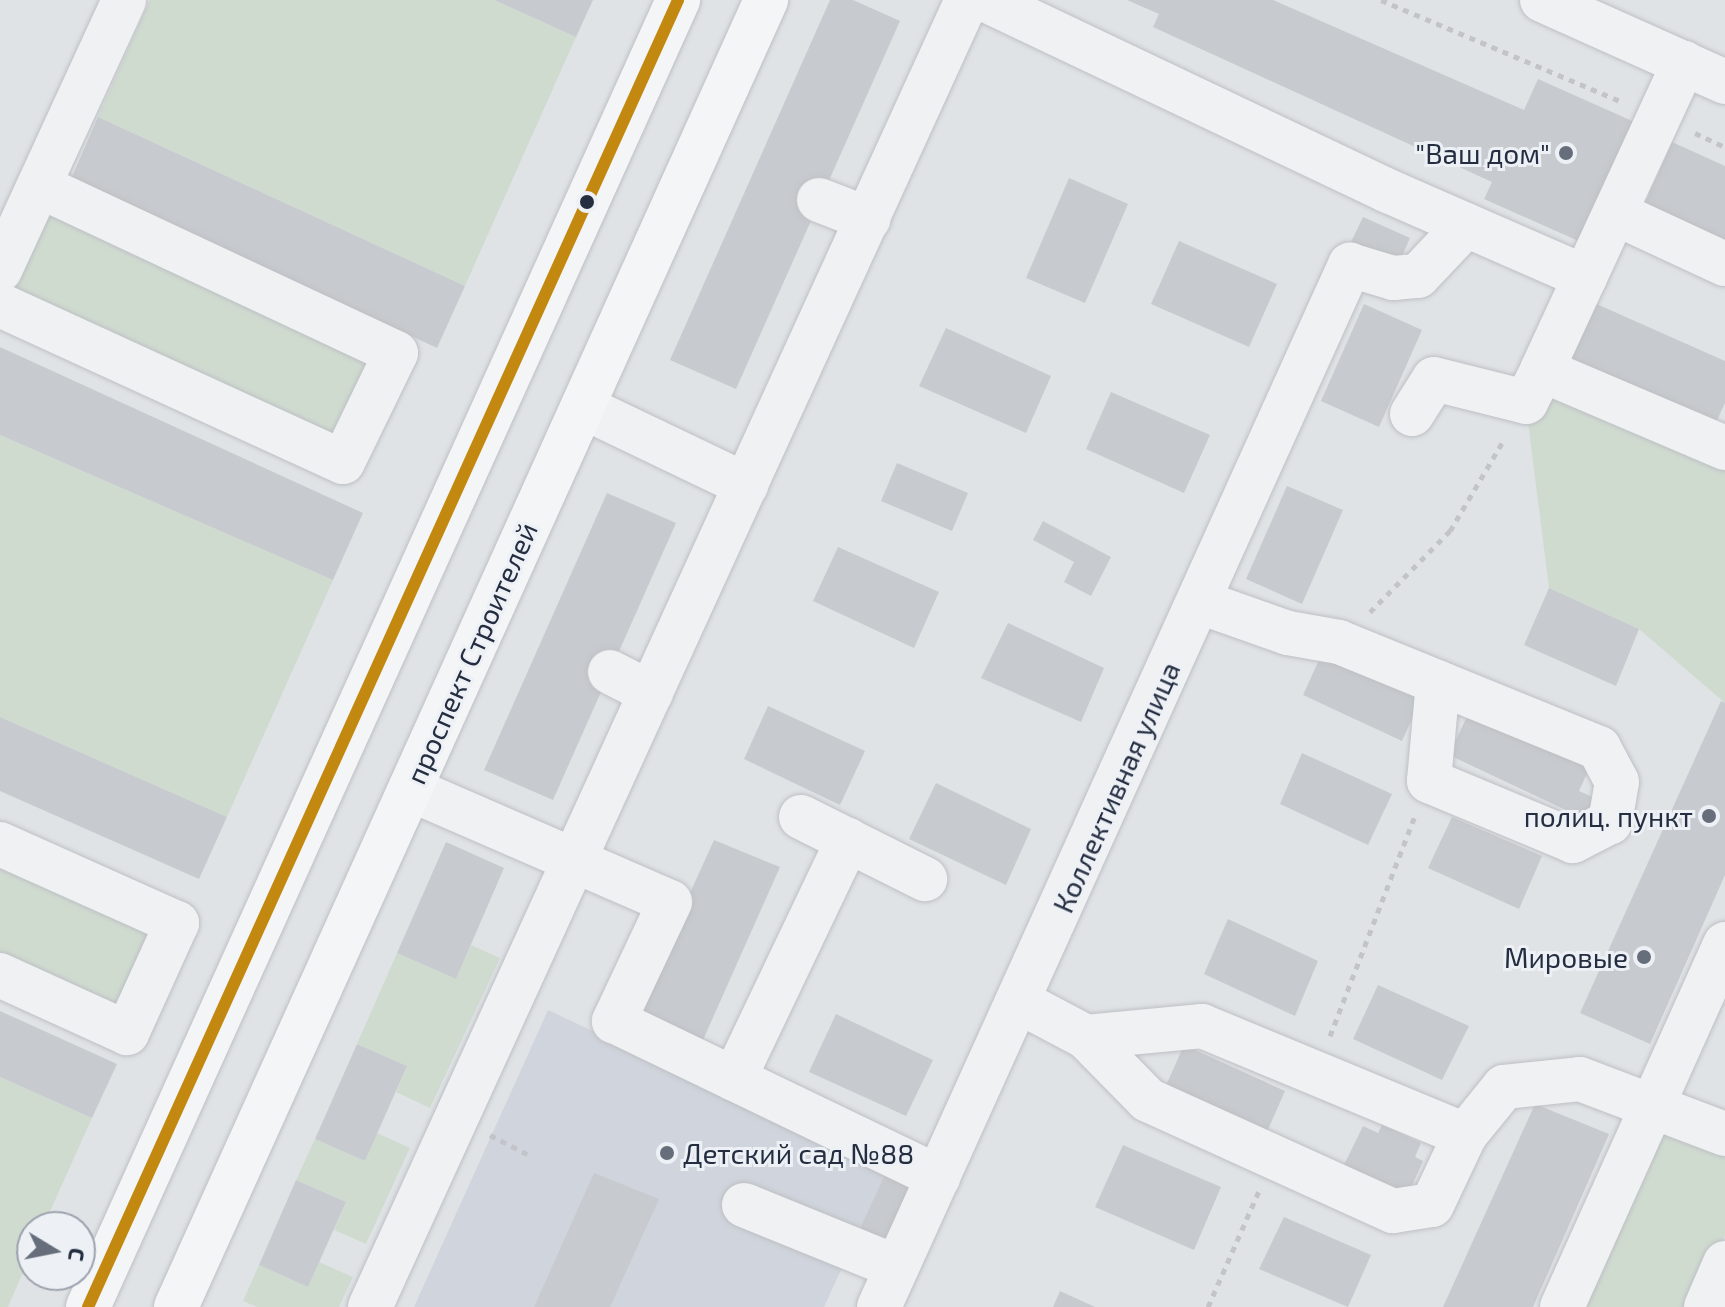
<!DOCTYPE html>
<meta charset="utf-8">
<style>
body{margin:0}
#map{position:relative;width:1725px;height:1307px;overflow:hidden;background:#e0e3e6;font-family:"Exo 2",sans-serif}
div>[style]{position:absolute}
.built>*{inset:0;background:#d0d4dc}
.green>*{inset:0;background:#d0dbd0}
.building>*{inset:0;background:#c7cace}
.path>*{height:5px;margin-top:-2.5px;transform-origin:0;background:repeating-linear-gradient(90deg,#c2c4c9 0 6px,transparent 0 12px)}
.roads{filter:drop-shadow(0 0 2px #bdc0c4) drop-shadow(0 0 2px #bdc0c4)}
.minor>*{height:44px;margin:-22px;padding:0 22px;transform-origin:22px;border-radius:22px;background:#f0f1f3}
.major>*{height:44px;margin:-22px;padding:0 22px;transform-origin:22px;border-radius:22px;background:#f4f5f6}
.bus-1>*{height:12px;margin:-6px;padding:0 6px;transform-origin:6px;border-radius:6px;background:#c28810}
.dots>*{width:22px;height:22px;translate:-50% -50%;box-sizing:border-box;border:4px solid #edf1f6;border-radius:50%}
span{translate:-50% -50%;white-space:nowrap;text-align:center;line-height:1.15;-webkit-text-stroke:6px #edf1f6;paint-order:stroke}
.poi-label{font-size:28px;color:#252e41}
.right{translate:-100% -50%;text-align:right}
.left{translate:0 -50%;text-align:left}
.street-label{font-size:28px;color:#252e41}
.north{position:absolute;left:16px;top:1211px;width:80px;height:80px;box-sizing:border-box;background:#edf1f6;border:2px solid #9da3ae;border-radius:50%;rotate:100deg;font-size:22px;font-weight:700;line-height:32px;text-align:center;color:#252e41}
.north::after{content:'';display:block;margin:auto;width:28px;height:36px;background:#666d7b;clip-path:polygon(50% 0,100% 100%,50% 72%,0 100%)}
</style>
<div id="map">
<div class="built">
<div style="clip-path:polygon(548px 1010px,887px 1170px,824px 1307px,414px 1307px)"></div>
</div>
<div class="green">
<div style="clip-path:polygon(150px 0,494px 0,576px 37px,465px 286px,98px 117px)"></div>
<div style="clip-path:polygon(39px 186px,396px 353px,343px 462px,0 305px)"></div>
<div style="clip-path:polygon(1521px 367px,1725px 453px,1725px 703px,1639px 629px,1549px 588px)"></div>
<div style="clip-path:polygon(0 435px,333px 580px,227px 817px,0 717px)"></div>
<div style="clip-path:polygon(0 851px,171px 926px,124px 1026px,0 969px)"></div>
<div style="clip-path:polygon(471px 945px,500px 958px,430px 1108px,396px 1092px,407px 1066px,357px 1044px,397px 953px,456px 979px)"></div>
<div style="clip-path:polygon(0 1077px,92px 1118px,43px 1227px,32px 1227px,32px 1252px,8px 1307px,0 1307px)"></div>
<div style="clip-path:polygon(1657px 1112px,1725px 1140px,1725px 1235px,1693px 1307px,1569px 1307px)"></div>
<div style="clip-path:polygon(377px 1133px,410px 1148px,366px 1244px,334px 1230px,346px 1202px,296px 1180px,315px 1139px,365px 1161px)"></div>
<div style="clip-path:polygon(319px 1262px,353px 1277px,339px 1307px,257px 1307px,243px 1301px,259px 1265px,308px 1287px)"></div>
</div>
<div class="building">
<div style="clip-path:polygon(494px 0,593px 0,576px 37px)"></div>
<div style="clip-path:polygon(830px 0,853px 0,900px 21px,736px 389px,670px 360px)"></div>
<div style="clip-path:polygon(1127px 0,1273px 0,1524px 110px,1538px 79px,1639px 124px,1585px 244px,1484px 199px,1492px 182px,1153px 27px,1159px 14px)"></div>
<div style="clip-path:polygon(98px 117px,465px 286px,437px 348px,72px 177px)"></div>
<div style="clip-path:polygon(1672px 142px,1725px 166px,1725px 248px,1642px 210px)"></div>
<div style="clip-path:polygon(1069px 178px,1128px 204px,1085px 303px,1026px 278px)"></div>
<div style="clip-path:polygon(1363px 217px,1410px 238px,1399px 263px,1351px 242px)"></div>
<div style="clip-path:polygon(1179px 241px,1277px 284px,1249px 347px,1151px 304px)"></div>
<div style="clip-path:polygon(1583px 298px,1725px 361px,1725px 403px,1713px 429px,1554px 359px)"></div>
<div style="clip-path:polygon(1364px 304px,1422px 330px,1379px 427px,1321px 401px)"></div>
<div style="clip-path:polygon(946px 328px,1051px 376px,1026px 433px,919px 386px)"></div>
<div style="clip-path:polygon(0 347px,363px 513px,333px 580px,0 435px)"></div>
<div style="clip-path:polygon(1111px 392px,1210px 435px,1184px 493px,1086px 449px)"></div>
<div style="clip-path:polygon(897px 463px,968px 493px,952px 531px,881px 501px)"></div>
<div style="clip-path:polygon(1287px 486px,1343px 510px,1302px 604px,1246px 579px)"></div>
<div style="clip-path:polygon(607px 493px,676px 523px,553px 800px,484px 770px)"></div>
<div style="clip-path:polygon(1043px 521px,1111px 557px,1091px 596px,1064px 582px,1074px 562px,1033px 540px)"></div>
<div style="clip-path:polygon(838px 547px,939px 592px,914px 648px,813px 601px)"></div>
<div style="clip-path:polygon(1549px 588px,1639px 629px,1616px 686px,1524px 645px)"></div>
<div style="clip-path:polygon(1008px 623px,1104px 668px,1081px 722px,981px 678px)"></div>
<div style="clip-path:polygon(1324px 649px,1423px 694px,1402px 741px,1303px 695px)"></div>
<div style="clip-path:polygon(1721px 701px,1725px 703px,1725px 875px,1650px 1044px,1580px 1013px)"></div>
<div style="clip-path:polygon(768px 706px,865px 751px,840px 805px,744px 759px)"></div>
<div style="clip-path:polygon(1469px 712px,1589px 769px,1579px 791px,1599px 800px,1589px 821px,1449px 755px)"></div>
<div style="clip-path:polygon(0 717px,227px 817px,199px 879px,0 791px)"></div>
<div style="clip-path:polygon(1302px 753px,1392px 794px,1368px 845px,1280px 804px)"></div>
<div style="clip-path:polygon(936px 783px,1031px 829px,1006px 885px,909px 839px)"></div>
<div style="clip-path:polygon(1452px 817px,1542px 856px,1519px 909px,1428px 868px)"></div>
<div style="clip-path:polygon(714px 840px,780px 867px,699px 1049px,632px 1021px)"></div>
<div style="clip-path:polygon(446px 842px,504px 868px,456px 979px,397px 953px)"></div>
<div style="clip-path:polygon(1228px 919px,1318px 961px,1295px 1016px,1204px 974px)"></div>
<div style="clip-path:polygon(1378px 985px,1469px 1026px,1442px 1080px,1353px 1039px)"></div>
<div style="clip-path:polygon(0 1011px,117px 1064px,92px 1118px,0 1077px)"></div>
<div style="clip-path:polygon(836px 1014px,933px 1060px,906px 1116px,809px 1072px)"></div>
<div style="clip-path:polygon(357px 1044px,407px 1066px,365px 1161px,315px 1139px)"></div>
<div style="clip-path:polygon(1184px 1045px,1285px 1091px,1266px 1134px,1165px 1088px)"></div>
<div style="clip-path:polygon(1535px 1104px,1609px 1134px,1533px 1307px,1443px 1307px)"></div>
<div style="clip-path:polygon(1382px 1125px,1421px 1143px,1415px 1157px,1423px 1161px,1407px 1197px,1343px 1167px,1363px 1126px,1378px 1133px)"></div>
<div style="clip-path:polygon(1123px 1145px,1221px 1187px,1194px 1250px,1095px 1207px)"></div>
<div style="clip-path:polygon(887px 1170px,919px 1184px,885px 1247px,856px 1237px)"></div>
<div style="clip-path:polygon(594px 1173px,659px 1199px,610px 1307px,534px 1307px)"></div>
<div style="clip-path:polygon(296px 1180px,346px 1202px,308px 1287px,259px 1265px)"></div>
<div style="clip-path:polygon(1284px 1217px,1371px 1255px,1348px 1307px,1259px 1269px)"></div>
<div style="clip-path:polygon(1060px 1291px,1095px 1307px,1053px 1307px)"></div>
</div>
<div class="path">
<div style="left:1381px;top:0;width:263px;rotate:22.9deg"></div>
<div style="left:1695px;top:133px;width:33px;rotate:25deg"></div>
<div style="left:1370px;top:612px;width:114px;rotate:-45.4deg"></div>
<div style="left:1450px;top:531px;width:108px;rotate:-59.4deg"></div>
<div style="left:1330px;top:1036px;width:234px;rotate:-68.9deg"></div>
<div style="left:490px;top:1135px;width:46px;rotate:27.1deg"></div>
<div style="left:1208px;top:1307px;width:127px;rotate:-66.3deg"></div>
</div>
<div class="roads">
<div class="minor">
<div style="left:986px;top:0;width:445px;rotate:25.4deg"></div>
<div style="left:1388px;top:191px;width:215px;rotate:23.6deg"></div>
<div style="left:1585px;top:277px;width:236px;rotate:-65.2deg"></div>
<div style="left:1542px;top:0;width:201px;rotate:24.1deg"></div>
<div style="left:819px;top:200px;width:53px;rotate:21.2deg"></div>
<div style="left:1615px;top:213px;width:121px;rotate:24.9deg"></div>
<div style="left:0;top:270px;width:297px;rotate:-65.3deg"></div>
<div style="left:1585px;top:277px;width:102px;rotate:114.8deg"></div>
<div style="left:1542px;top:370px;width:199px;rotate:23.1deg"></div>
<div style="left:0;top:305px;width:377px;rotate:24.6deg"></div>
<div style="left:343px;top:462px;width:121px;rotate:-64.1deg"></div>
<div style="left:396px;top:353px;width:394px;rotate:-154.9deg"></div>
<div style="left:583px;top:407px;width:181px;rotate:25.6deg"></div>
<div style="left:1412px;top:414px;width:41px;rotate:-57.8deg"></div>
<div style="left:1434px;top:379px;width:95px;rotate:14deg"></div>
<div style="left:1526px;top:402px;width:36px;rotate:-63deg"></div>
<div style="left:1200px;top:602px;width:93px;rotate:19.4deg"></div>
<div style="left:1288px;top:633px;width:52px;rotate:10deg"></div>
<div style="left:1339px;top:642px;width:281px;rotate:22.2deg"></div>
<div style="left:1599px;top:748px;width:38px;rotate:62deg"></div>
<div style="left:1617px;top:782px;width:41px;rotate:99.9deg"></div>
<div style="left:1610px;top:822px;width:42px;rotate:152.8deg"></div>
<div style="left:1573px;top:841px;width:156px;rotate:-157.4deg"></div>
<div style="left:1429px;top:781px;width:99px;rotate:-84.8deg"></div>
<div style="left:610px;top:672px;width:46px;rotate:27.1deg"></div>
<div style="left:410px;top:789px;width:283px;rotate:23.5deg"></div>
<div style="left:670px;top:902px;width:132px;rotate:115.2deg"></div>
<div style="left:614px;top:1021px;width:360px;rotate:25.7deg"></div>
<div style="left:801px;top:817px;width:139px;rotate:26.6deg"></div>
<div style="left:0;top:844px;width:194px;rotate:24.1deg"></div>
<div style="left:177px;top:923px;width:121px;rotate:114.4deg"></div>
<div style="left:127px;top:1033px;width:140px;rotate:-155.5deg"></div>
<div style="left:1018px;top:1001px;width:77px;rotate:27.9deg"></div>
<div style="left:1086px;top:1037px;width:88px;rotate:45.5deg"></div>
<div style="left:1148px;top:1100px;width:269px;rotate:24.4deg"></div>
<div style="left:1393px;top:1211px;width:39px;rotate:-9deg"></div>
<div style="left:1432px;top:1205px;width:77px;rotate:-64.8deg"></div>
<div style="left:1465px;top:1135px;width:62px;rotate:-50.9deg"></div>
<div style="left:1504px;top:1087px;width:76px;rotate:-6deg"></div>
<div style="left:1580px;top:1079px;width:155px;rotate:20.8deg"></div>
<div style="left:1086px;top:1037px;width:117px;rotate:-5.4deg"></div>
<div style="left:1202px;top:1026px;width:285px;rotate:22.5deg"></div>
<div style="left:734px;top:1079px;width:265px;rotate:-64.5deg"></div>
<div style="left:744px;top:1205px;width:165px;rotate:22.1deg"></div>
<div style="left:370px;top:1307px;width:1437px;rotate:-65.45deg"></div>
<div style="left:879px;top:1307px;width:1144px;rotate:-65.68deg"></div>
<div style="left:1350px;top:265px;width:45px;rotate:16.8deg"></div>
<div style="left:1393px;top:278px;width:25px;rotate:-5deg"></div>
<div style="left:1418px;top:276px;width:70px;rotate:-46.7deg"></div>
<div style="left:1562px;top:1307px;width:398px;rotate:-65.8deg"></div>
<div style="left:1706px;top:1307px;width:48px;rotate:-66.6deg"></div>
</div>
<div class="major">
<div style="left:88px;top:1307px;width:1434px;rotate:-65.7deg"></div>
<div style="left:176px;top:1307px;width:1434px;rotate:-65.7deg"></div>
</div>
</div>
<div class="bus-1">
<div style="left:88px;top:1307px;width:1434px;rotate:-65.7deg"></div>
</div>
<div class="dots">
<div style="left:1566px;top:153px;background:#666d7b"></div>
<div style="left:587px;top:202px;background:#252e41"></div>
<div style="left:1709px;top:816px;background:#666d7b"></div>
<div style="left:1644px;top:957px;background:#666d7b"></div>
<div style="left:667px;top:1153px;background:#666d7b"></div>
</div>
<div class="poi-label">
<span class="right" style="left:1550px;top:153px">"Ваш дом"</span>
<span class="right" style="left:1693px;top:816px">полиц. пункт</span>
<span class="right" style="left:1628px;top:957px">Мировые</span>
<span class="left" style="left:683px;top:1153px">Детский сад №88</span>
</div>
<div class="street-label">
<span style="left:471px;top:653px;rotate:-66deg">проспект Строителей</span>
<span style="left:1116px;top:787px;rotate:-66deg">Коллективная улица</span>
</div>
<div class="north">С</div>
</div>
